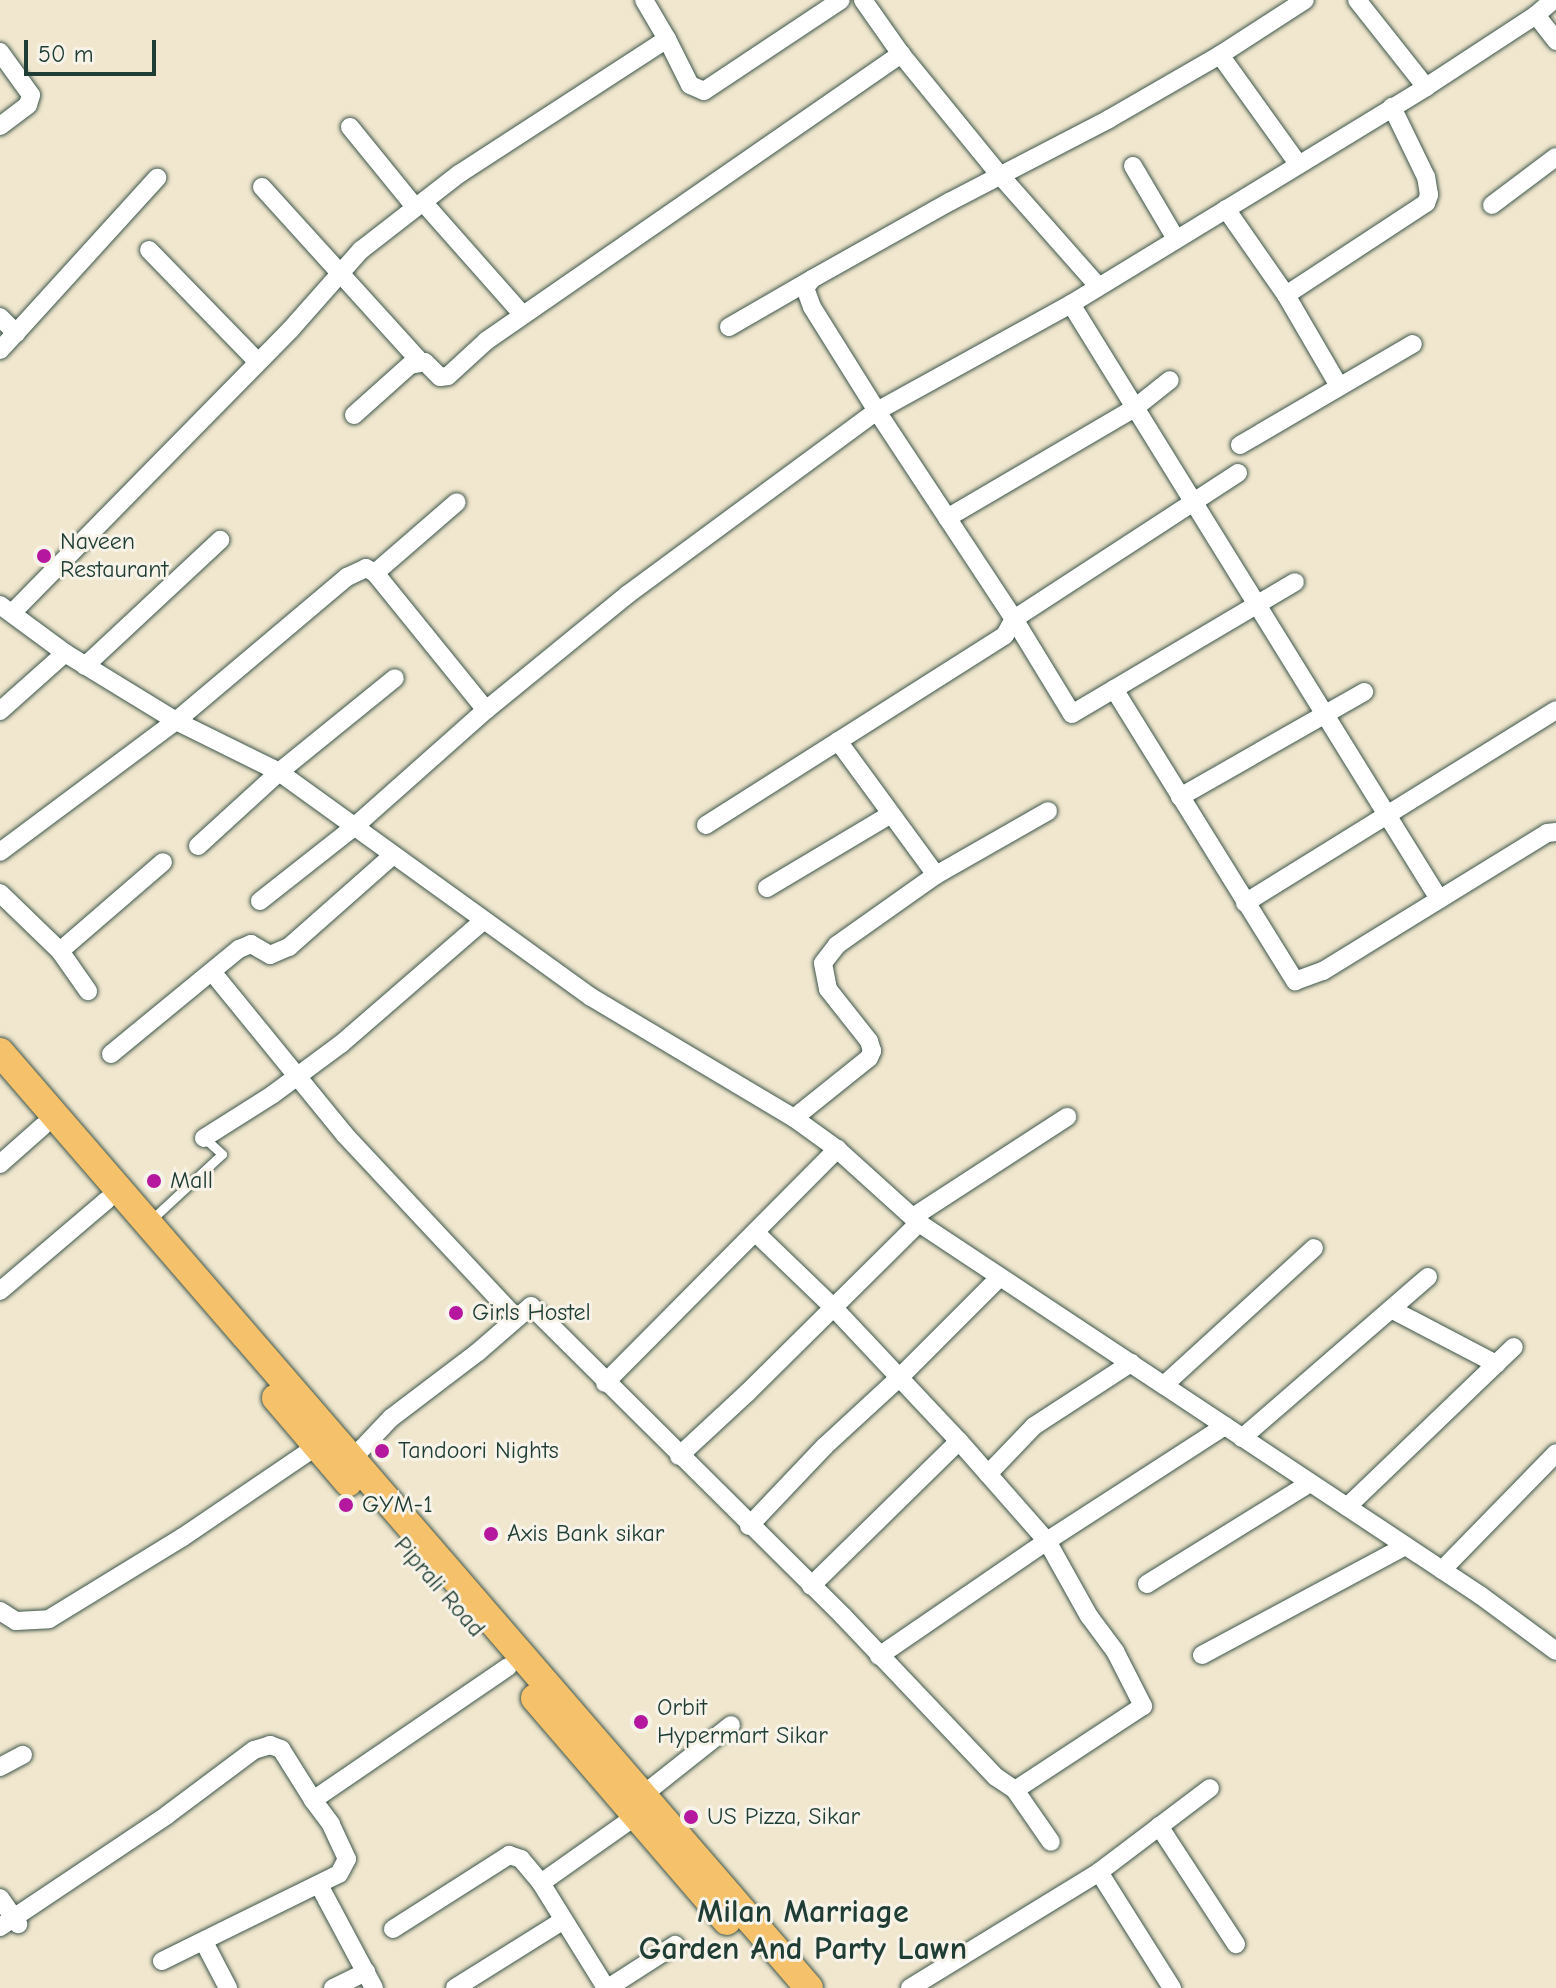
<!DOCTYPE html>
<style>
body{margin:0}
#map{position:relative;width:1556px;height:1988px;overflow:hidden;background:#f1e7ce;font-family:"Comic Neue",sans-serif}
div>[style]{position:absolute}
.roads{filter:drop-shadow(0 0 2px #3e564b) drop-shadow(0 0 2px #3e564b)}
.lane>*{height:9px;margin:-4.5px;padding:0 4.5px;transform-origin:4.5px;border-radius:4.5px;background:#fff}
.street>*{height:18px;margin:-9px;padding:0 9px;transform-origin:9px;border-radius:9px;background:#fff}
.primary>*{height:28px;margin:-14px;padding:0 14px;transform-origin:14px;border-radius:14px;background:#f5c16b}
.dots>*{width:22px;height:22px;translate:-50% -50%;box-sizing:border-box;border:4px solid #f7f3e8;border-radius:50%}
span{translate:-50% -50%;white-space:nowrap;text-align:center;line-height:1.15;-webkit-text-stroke:6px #f7f3e8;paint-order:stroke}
.poi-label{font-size:24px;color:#1f3d34}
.left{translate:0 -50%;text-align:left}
.street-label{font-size:24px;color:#1f3d34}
.district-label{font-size:32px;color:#1f3d34;font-weight:700}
.scale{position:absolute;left:24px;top:40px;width:132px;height:36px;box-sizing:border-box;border:4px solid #1f3d34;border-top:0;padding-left:10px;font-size:24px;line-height:28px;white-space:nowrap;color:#1f3d34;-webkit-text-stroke:6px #f7f3e8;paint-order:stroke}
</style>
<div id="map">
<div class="roads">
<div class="lane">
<div style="left:151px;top:1220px;width:97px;rotate:-42.9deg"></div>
<div style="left:222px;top:1154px;width:24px;rotate:-138deg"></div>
</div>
<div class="street">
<div style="left:644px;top:0;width:45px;rotate:59.5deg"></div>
<div style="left:863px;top:0;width:66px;rotate:54.9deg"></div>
<div style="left:901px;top:54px;width:155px;rotate:50.8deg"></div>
<div style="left:999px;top:174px;width:149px;rotate:48.5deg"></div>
<div style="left:1357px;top:0;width:111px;rotate:51.6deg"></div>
<div style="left:1536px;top:15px;width:23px;rotate:-41deg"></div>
<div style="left:0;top:52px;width:53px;rotate:54.2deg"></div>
<div style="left:31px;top:95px;width:10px;rotate:107deg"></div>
<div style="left:28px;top:105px;width:35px;rotate:143deg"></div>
<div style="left:1220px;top:55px;width:135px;rotate:54.3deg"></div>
<div style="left:350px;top:127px;width:103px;rotate:50.9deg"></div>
<div style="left:1133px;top:166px;width:85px;rotate:59.5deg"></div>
<div style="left:262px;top:187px;width:235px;rotate:47.8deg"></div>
<div style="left:423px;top:202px;width:151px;rotate:48.5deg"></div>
<div style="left:1492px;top:205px;width:80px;rotate:-36.9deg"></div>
<div style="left:1226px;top:209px;width:105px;rotate:55.1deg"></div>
<div style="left:1286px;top:295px;width:105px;rotate:59.8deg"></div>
<div style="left:149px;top:250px;width:155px;rotate:45.8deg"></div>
<div style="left:1286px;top:295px;width:168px;rotate:-33.3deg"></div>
<div style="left:1426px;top:203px;width:9px;rotate:-69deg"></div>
<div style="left:1429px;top:195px;width:18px;rotate:-99deg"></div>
<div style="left:1426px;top:177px;width:78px;rotate:-115.9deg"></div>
<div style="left:1071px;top:304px;width:700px;rotate:58.26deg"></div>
<div style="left:0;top:317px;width:23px;rotate:45deg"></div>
<div style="left:16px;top:333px;width:210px;rotate:-47.7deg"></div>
<div style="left:729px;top:327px;width:96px;rotate:-30deg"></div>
<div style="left:0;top:350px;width:23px;rotate:-47deg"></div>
<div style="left:354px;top:415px;width:75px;rotate:-41.8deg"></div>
<div style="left:410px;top:365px;width:15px;rotate:-11deg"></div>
<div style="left:425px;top:362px;width:21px;rotate:45deg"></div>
<div style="left:440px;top:377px;width:8px;rotate:-7deg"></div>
<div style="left:448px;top:376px;width:52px;rotate:-42.6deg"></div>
<div style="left:486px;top:341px;width:505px;rotate:-34.67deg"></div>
<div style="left:1240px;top:445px;width:200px;rotate:-30.3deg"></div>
<div style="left:1238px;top:473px;width:267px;rotate:146.9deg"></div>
<div style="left:1014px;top:619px;width:249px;rotate:-123.4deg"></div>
<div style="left:877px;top:411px;width:123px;rotate:-122deg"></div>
<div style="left:812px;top:307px;width:20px;rotate:-110deg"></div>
<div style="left:805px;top:288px;width:11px;rotate:-52deg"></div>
<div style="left:812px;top:279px;width:159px;rotate:-29.3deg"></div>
<div style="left:951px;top:201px;width:178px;rotate:-27.4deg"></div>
<div style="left:1109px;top:119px;width:128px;rotate:-30deg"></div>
<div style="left:1220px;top:55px;width:101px;rotate:-32.9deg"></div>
<div style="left:947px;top:518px;width:219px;rotate:-30.4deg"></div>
<div style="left:1136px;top:407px;width:43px;rotate:-38.5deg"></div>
<div style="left:375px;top:573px;width:108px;rotate:-40.9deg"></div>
<div style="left:0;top:605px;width:81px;rotate:36.4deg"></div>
<div style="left:65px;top:653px;width:130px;rotate:31.5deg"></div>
<div style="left:176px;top:721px;width:115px;rotate:26.3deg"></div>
<div style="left:279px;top:772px;width:385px;rotate:35.8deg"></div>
<div style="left:591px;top:997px;width:236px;rotate:30.8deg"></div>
<div style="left:794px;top:1118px;width:53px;rotate:35.8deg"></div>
<div style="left:837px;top:1149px;width:110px;rotate:42.1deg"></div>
<div style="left:919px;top:1223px;width:673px;rotate:33.55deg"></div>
<div style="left:1480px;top:1595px;width:94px;rotate:36.4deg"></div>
<div style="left:12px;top:613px;width:398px;rotate:-45.5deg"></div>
<div style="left:291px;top:329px;width:106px;rotate:-48.5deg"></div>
<div style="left:361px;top:250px;width:124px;rotate:-37.8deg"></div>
<div style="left:459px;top:174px;width:248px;rotate:-33deg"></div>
<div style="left:667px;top:39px;width:51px;rotate:63.4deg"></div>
<div style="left:690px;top:85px;width:15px;rotate:23deg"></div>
<div style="left:704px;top:91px;width:164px;rotate:-33.6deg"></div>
<div style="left:85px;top:666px;width:185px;rotate:-43deg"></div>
<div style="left:1114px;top:689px;width:344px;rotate:58.2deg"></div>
<div style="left:1295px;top:981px;width:30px;rotate:-20deg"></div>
<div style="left:1323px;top:971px;width:263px;rotate:-31.6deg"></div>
<div style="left:1547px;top:833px;width:9px;rotate:-6deg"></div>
<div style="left:0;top:711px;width:87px;rotate:-41.7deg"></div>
<div style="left:838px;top:741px;width:166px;rotate:53.8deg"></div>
<div style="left:1180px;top:797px;width:212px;rotate:-29.7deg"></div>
<div style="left:706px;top:825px;width:354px;rotate:-32.4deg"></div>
<div style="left:1005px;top:635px;width:18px;rotate:-61deg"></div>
<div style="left:1014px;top:619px;width:111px;rotate:58.6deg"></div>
<div style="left:1072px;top:714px;width:259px;rotate:-30.6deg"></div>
<div style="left:198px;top:846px;width:110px;rotate:-42.4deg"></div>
<div style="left:279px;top:772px;width:149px;rotate:-39deg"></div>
<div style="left:0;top:852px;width:219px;rotate:-36.7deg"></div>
<div style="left:176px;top:721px;width:224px;rotate:-40.1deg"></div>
<div style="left:347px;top:577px;width:21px;rotate:-25deg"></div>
<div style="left:366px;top:568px;width:10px;rotate:29deg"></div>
<div style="left:375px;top:573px;width:176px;rotate:51deg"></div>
<div style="left:767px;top:888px;width:144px;rotate:-30.8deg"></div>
<div style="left:0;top:893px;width:83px;rotate:44deg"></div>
<div style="left:60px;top:951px;width:136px;rotate:-40.8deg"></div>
<div style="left:260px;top:901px;width:120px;rotate:-38.2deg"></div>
<div style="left:354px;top:827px;width:176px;rotate:-41.6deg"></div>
<div style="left:486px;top:710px;width:182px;rotate:-39.2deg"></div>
<div style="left:627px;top:595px;width:310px;rotate:-36.4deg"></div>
<div style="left:877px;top:411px;width:222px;rotate:-28.9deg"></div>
<div style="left:1071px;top:304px;width:416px;rotate:-31.4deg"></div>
<div style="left:1426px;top:87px;width:131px;rotate:-33.2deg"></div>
<div style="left:1536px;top:15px;width:33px;rotate:52deg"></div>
<div style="left:1245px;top:903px;width:366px;rotate:-31.8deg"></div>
<div style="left:60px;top:951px;width:49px;rotate:55deg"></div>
<div style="left:213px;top:973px;width:209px;rotate:50.8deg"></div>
<div style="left:345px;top:1135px;width:250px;rotate:46.9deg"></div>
<div style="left:111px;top:1054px;width:166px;rotate:-39.4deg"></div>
<div style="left:239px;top:949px;width:13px;rotate:-23deg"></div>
<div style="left:251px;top:944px;width:22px;rotate:30deg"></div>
<div style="left:270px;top:955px;width:21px;rotate:-23deg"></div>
<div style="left:289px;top:947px;width:139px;rotate:-41.5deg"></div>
<div style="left:794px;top:1118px;width:96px;rotate:-38.7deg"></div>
<div style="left:869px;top:1058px;width:8px;rotate:-67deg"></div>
<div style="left:872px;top:1051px;width:10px;rotate:-107deg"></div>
<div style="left:869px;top:1041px;width:66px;rotate:-128.3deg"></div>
<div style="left:828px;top:989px;width:26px;rotate:-101deg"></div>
<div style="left:823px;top:963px;width:23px;rotate:-52deg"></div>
<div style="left:837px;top:945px;width:121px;rotate:-35.3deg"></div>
<div style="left:936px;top:875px;width:129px;rotate:-29.7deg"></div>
<div style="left:204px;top:1138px;width:80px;rotate:-32.3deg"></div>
<div style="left:272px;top:1095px;width:86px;rotate:-36.5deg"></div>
<div style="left:341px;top:1044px;width:189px;rotate:-40.9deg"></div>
<div style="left:0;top:1164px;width:57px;rotate:-41.5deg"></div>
<div style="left:913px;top:1217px;width:184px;rotate:-33deg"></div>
<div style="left:756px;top:1233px;width:107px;rotate:43.9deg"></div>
<div style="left:833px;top:1307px;width:184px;rotate:46.8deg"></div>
<div style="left:0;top:1291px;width:140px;rotate:-40.4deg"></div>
<div style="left:1391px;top:1309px;width:119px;rotate:27.6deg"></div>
<div style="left:605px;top:1383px;width:330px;rotate:-45.2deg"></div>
<div style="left:1164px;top:1385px;width:203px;rotate:-42.4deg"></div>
<div style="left:1242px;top:1438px;width:246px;rotate:-40.9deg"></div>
<div style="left:679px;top:1456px;width:93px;rotate:-42.8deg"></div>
<div style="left:747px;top:1393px;width:242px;rotate:-44.7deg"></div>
<div style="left:353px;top:1458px;width:55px;rotate:-46.5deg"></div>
<div style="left:391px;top:1418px;width:109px;rotate:-37.2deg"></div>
<div style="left:478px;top:1352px;width:70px;rotate:-41deg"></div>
<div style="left:531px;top:1306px;width:440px;rotate:44.8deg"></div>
<div style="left:843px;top:1616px;width:222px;rotate:46.5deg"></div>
<div style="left:996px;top:1777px;width:23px;rotate:34deg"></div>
<div style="left:1015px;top:1790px;width:63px;rotate:55.3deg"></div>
<div style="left:988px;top:1474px;width:66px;rotate:-46.2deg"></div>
<div style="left:1034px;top:1426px;width:116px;rotate:-33deg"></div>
<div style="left:1347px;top:1507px;width:231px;rotate:-43.8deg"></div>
<div style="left:749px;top:1526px;width:110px;rotate:-46.5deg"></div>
<div style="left:825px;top:1446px;width:102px;rotate:-42.6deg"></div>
<div style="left:900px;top:1377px;width:141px;rotate:-45deg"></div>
<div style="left:1442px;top:1570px;width:163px;rotate:-45.7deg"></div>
<div style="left:1147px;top:1584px;width:192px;rotate:-31.8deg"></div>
<div style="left:811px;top:1586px;width:207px;rotate:-44.4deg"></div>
<div style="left:959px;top:1441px;width:133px;rotate:48.7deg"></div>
<div style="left:1047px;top:1541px;width:86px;rotate:60.8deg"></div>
<div style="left:1089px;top:1616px;width:44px;rotate:53.4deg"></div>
<div style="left:1115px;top:1651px;width:62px;rotate:63deg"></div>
<div style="left:1143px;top:1706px;width:153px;rotate:146.7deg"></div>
<div style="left:0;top:1611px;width:19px;rotate:32deg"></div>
<div style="left:16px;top:1621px;width:33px;rotate:-3deg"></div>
<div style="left:49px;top:1619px;width:157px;rotate:-31.5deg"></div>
<div style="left:183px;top:1537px;width:162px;rotate:-34.2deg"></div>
<div style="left:1202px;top:1655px;width:230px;rotate:-28.2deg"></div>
<div style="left:879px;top:1656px;width:204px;rotate:-34.4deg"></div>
<div style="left:1047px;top:1541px;width:212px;rotate:-32.9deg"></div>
<div style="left:0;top:1767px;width:26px;rotate:-28deg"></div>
<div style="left:644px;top:1794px;width:111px;rotate:-38.4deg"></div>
<div style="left:1159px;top:1826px;width:141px;rotate:56.9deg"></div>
<div style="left:1099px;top:1872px;width:137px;rotate:57.8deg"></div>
<div style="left:541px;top:1883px;width:116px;rotate:-35.2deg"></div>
<div style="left:319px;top:1885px;width:117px;rotate:61.9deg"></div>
<div style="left:0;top:1898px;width:32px;rotate:55deg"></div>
<div style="left:0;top:1927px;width:201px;rotate:-33.8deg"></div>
<div style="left:167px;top:1815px;width:109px;rotate:-36.8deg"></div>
<div style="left:254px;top:1750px;width:17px;rotate:-17deg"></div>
<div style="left:270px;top:1745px;width:12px;rotate:20deg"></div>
<div style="left:281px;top:1749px;width:60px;rotate:57.9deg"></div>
<div style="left:313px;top:1800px;width:236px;rotate:-34.3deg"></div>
<div style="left:393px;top:1929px;width:138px;rotate:-32.5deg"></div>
<div style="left:509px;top:1855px;width:13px;rotate:18deg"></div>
<div style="left:521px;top:1859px;width:31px;rotate:50deg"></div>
<div style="left:541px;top:1883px;width:123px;rotate:58.2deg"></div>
<div style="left:204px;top:1942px;width:52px;rotate:62.4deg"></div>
<div style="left:162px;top:1961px;width:197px;rotate:-26.2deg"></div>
<div style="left:339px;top:1874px;width:17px;rotate:-62deg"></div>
<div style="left:347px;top:1859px;width:38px;rotate:-115deg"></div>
<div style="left:331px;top:1824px;width:30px;rotate:-127deg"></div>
<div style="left:333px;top:1988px;width:37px;rotate:-26deg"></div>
<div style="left:455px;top:1988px;width:128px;rotate:-32deg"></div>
<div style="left:608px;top:1988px;width:80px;rotate:-32.7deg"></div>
<div style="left:910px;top:1988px;width:222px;rotate:-31.5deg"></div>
<div style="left:1099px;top:1872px;width:139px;rotate:-37.1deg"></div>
</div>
<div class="primary">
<div style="left:0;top:1052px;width:1237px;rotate:49.16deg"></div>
<div style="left:276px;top:1398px;width:111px;rotate:49.4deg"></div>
<div style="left:535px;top:1698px;width:294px;rotate:49.3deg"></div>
</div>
</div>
<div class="dots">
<div style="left:44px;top:556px;background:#b5179e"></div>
<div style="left:154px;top:1181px;background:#b5179e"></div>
<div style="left:456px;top:1313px;background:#b5179e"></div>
<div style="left:382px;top:1451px;background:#b5179e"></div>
<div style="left:346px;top:1505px;background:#b5179e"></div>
<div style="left:491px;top:1534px;background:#b5179e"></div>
<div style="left:641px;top:1722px;background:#b5179e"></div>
<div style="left:691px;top:1817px;background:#b5179e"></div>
</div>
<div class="poi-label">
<span class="left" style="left:60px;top:556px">Naveen<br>Restaurant</span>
<span class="left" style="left:170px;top:1181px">Mall</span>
<span class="left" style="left:472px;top:1313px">Girls Hostel</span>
<span class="left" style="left:398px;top:1451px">Tandoori Nights</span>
<span class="left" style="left:362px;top:1505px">GYM-1</span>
<span class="left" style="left:507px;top:1534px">Axis Bank sikar</span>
<span class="left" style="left:657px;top:1722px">Orbit<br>Hypermart Sikar</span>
<span class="left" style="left:707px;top:1817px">US Pizza, Sikar</span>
</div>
<div class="street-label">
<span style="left:439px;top:1587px;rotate:49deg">Piprali Road</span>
</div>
<div class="district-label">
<span style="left:803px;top:1931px">Milan Marriage<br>Garden And Party Lawn</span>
</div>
<div class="scale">50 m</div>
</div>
